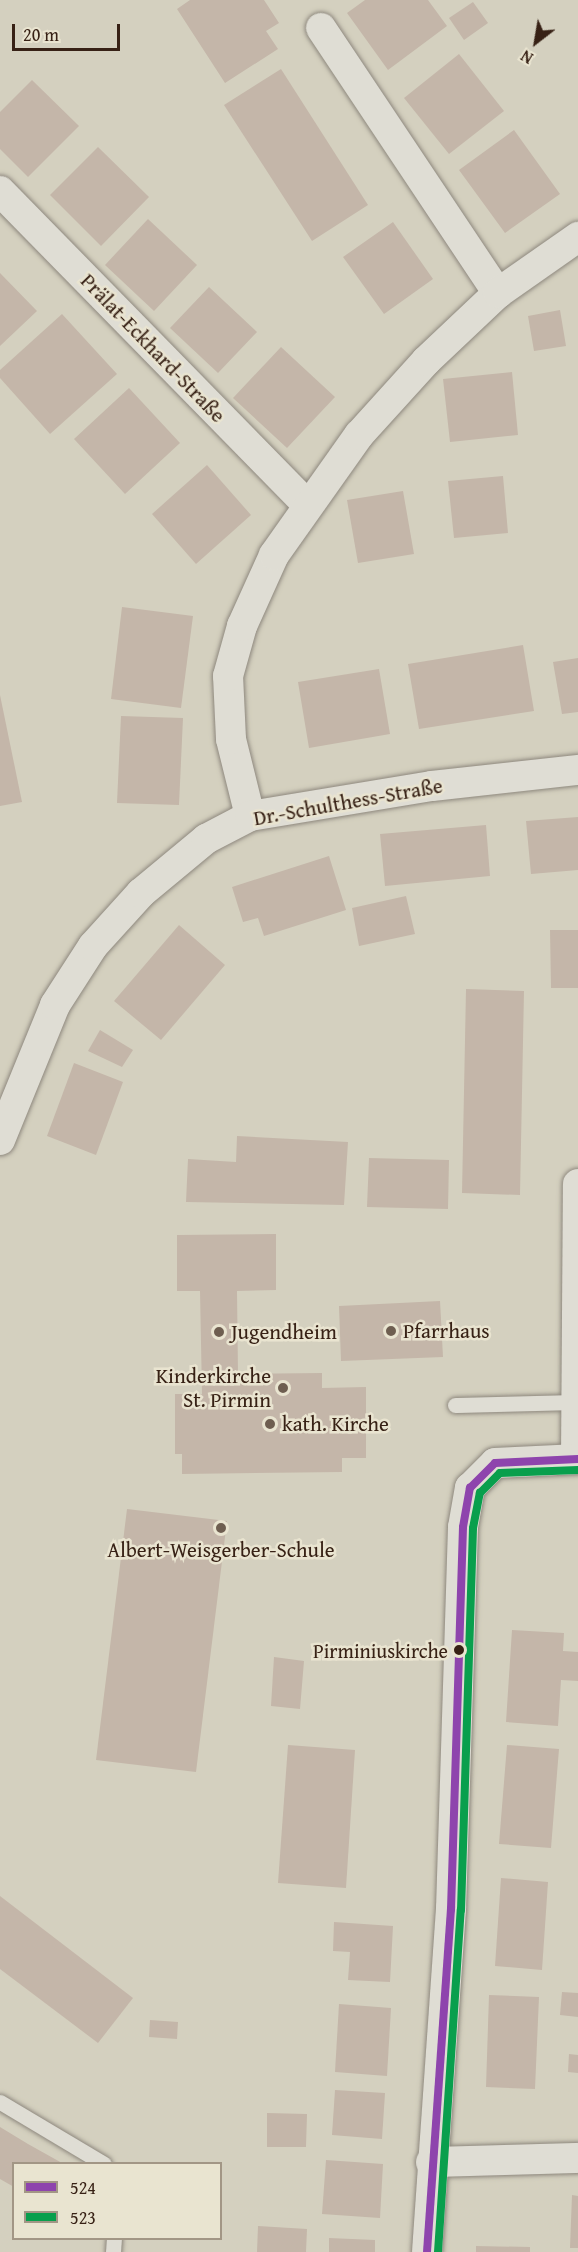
<!DOCTYPE html>
<meta charset="utf-8">
<style>
body{margin:0}
#map{position:relative;width:578px;height:2252px;overflow:hidden;background:#d4d0bf;font-family:"Gentium Book Plus",serif}
div>[style]{position:absolute}
.building>*{inset:0;background:#c4b6a9}
.roads{filter:drop-shadow(0 0 2px #8e887e) drop-shadow(0 0 2px #8e887e)}
.lane>*{height:15px;margin:-7.5px;padding:0 7.5px;transform-origin:7.5px;border-radius:7.5px;background:#dfddd4}
.street>*{height:30px;margin:-15px;padding:0 15px;transform-origin:15px;border-radius:15px;background:#dfddd4}
.bus-1>*{height:8px;margin:-4px;padding:0 4px;transform-origin:4px;border-radius:4px;background:#8e44ad}
.bus-2>*{height:8px;margin:-4px;padding:0 4px;transform-origin:4px;border-radius:4px;background:#099f4d}
.dots>*{width:16px;height:16px;translate:-50% -50%;box-sizing:border-box;border:3px solid #e9e4d0;border-radius:50%}
span{translate:-50% -50%;white-space:nowrap;text-align:center;line-height:1.15;-webkit-text-stroke:5px #e9e4d0;paint-order:stroke}
.bus-label{font-size:20px;color:#372115}
.right{translate:-100% -50%;text-align:right}
.street-label{font-size:21px;color:#372115}
.poi-label{font-size:21px;color:#372115}
.left{translate:0 -50%;text-align:left}
.legend{position:absolute;left:12px;top:2162px;width:210px;height:78px;box-sizing:border-box;background:#e9e4d0;border:2px solid #a29685;margin:0;padding:8px 10px;list-style:none;font-size:18px;color:#372115}
.legend li{display:flex;align-items:center;gap:12px;height:30px}
.legend b{width:30px;border:2px solid #a29685}
.north{position:absolute;left:506px;top:12px;width:60px;height:60px;-webkit-text-stroke:4px #e9e4d0;paint-order:stroke;rotate:211deg;font-size:16px;font-weight:700;line-height:24px;text-align:center;color:#372115}
.north::after{content:'';display:block;margin:auto;width:21px;height:27px;background:#372115;clip-path:polygon(50% 0,100% 100%,50% 72%,0 100%)}
.scale{position:absolute;left:12px;top:24px;width:108px;height:27px;box-sizing:border-box;border:3px solid #372115;border-top:0;padding-left:8px;font-size:18px;line-height:21px;white-space:nowrap;color:#372115;-webkit-text-stroke:4px #e9e4d0;paint-order:stroke}
</style>
<div id="map">
<div class="building">
<div style="clip-path:polygon(190px 0,264px 0,279px 23px,266px 31px,278px 49px,225px 83px,177px 9px)"></div>
<div style="clip-path:polygon(365px 0,428px 0,447px 26px,388px 70px,347px 13px)"></div>
<div style="clip-path:polygon(473px 2px,488px 23px,464px 40px,449px 18px)"></div>
<div style="clip-path:polygon(459px 54px,504px 111px,449px 154px,404px 98px)"></div>
<div style="clip-path:polygon(281px 69px,368px 205px,312px 241px,224px 105px)"></div>
<div style="clip-path:polygon(32px 80px,79px 126px,28px 177px,0 149px,0 112px)"></div>
<div style="clip-path:polygon(514px 130px,560px 194px,505px 233px,459px 170px)"></div>
<div style="clip-path:polygon(98px 147px,149px 197px,101px 246px,50px 195px)"></div>
<div style="clip-path:polygon(148px 219px,197px 265px,154px 311px,105px 265px)"></div>
<div style="clip-path:polygon(393px 222px,433px 279px,384px 314px,343px 257px)"></div>
<div style="clip-path:polygon(0 273px,37px 311px,0 346px)"></div>
<div style="clip-path:polygon(209px 287px,257px 332px,218px 373px,170px 328px)"></div>
<div style="clip-path:polygon(560px 310px,566px 346px,534px 351px,528px 316px)"></div>
<div style="clip-path:polygon(62px 314px,117px 374px,50px 434px,0 378px,0 370px)"></div>
<div style="clip-path:polygon(281px 347px,335px 397px,287px 448px,233px 398px)"></div>
<div style="clip-path:polygon(512px 372px,518px 435px,450px 442px,443px 379px)"></div>
<div style="clip-path:polygon(129px 388px,180px 443px,125px 494px,74px 439px)"></div>
<div style="clip-path:polygon(207px 465px,251px 515px,196px 564px,152px 514px)"></div>
<div style="clip-path:polygon(503px 476px,508px 533px,454px 538px,448px 481px)"></div>
<div style="clip-path:polygon(403px 491px,414px 554px,358px 563px,347px 500px)"></div>
<div style="clip-path:polygon(122px 607px,193px 616px,181px 708px,111px 699px)"></div>
<div style="clip-path:polygon(523px 645px,534px 711px,419px 729px,408px 664px)"></div>
<div style="clip-path:polygon(578px 658px,578px 712px,562px 714px,553px 662px)"></div>
<div style="clip-path:polygon(379px 669px,390px 734px,309px 748px,298px 682px)"></div>
<div style="clip-path:polygon(0 695px,22px 802px,0 806px)"></div>
<div style="clip-path:polygon(121px 716px,183px 718px,179px 805px,117px 803px)"></div>
<div style="clip-path:polygon(578px 817px,578px 870px,531px 874px,526px 821px)"></div>
<div style="clip-path:polygon(486px 825px,490px 876px,385px 886px,380px 834px)"></div>
<div style="clip-path:polygon(329px 856px,346px 910px,264px 936px,258px 918px,243px 922px,232px 887px)"></div>
<div style="clip-path:polygon(406px 896px,415px 934px,359px 946px,352px 908px)"></div>
<div style="clip-path:polygon(179px 925px,225px 965px,161px 1040px,114px 1001px)"></div>
<div style="clip-path:polygon(550px 930px,578px 930px,578px 988px,551px 988px)"></div>
<div style="clip-path:polygon(466px 989px,524px 991px,520px 1195px,462px 1193px)"></div>
<div style="clip-path:polygon(100px 1030px,133px 1050px,122px 1067px,88px 1051px)"></div>
<div style="clip-path:polygon(74px 1063px,123px 1082px,96px 1155px,47px 1136px)"></div>
<div style="clip-path:polygon(237px 1136px,348px 1142px,344px 1205px,186px 1202px,188px 1159px,236px 1162px)"></div>
<div style="clip-path:polygon(369px 1158px,449px 1160px,448px 1209px,367px 1207px)"></div>
<div style="clip-path:polygon(276px 1234px,276px 1290px,237px 1291px,238px 1374px,322px 1373px,322px 1388px,366px 1387px,366px 1458px,342px 1458px,342px 1472px,182px 1474px,182px 1454px,175px 1454px,175px 1394px,202px 1394px,200px 1291px,177px 1291px,177px 1235px)"></div>
<div style="clip-path:polygon(440px 1301px,443px 1357px,341px 1361px,339px 1306px)"></div>
<div style="clip-path:polygon(127px 1509px,227px 1521px,196px 1772px,96px 1760px)"></div>
<div style="clip-path:polygon(512px 1630px,564px 1633px,563px 1651px,578px 1652px,578px 1681px,561px 1680px,558px 1726px,506px 1722px)"></div>
<div style="clip-path:polygon(274px 1657px,304px 1661px,300px 1709px,271px 1706px)"></div>
<div style="clip-path:polygon(288px 1745px,355px 1750px,346px 1888px,278px 1883px)"></div>
<div style="clip-path:polygon(507px 1745px,559px 1749px,551px 1848px,499px 1844px)"></div>
<div style="clip-path:polygon(501px 1878px,548px 1882px,542px 1970px,495px 1966px)"></div>
<div style="clip-path:polygon(0 1896px,133px 1998px,98px 2043px,0 1969px)"></div>
<div style="clip-path:polygon(334px 1922px,393px 1926px,390px 1982px,348px 1980px,350px 1952px,333px 1951px)"></div>
<div style="clip-path:polygon(562px 1992px,578px 1993px,578px 2017px,560px 2015px)"></div>
<div style="clip-path:polygon(489px 1995px,539px 1997px,535px 2089px,486px 2087px)"></div>
<div style="clip-path:polygon(339px 2004px,391px 2008px,387px 2076px,335px 2072px)"></div>
<div style="clip-path:polygon(150px 2020px,178px 2022px,177px 2039px,149px 2037px)"></div>
<div style="clip-path:polygon(569px 2054px,578px 2055px,578px 2073px,568px 2072px)"></div>
<div style="clip-path:polygon(335px 2090px,385px 2093px,382px 2139px,332px 2135px)"></div>
<div style="clip-path:polygon(267px 2113px,307px 2114px,306px 2147px,267px 2147px)"></div>
<div style="clip-path:polygon(0 2127px,28px 2144px,62px 2163px,14px 2163px,14px 2187px,0 2179px)"></div>
<div style="clip-path:polygon(326px 2160px,383px 2164px,380px 2218px,322px 2214px)"></div>
<div style="clip-path:polygon(572px 2195px,578px 2196px,578px 2248px,570px 2248px)"></div>
<div style="clip-path:polygon(258px 2226px,307px 2229px,306px 2252px,257px 2252px)"></div>
<div style="clip-path:polygon(329px 2238px,375px 2240px,375px 2252px,329px 2252px)"></div>
<div style="clip-path:polygon(476px 2246px,530px 2247px,530px 2252px,476px 2252px)"></div>
</div>
<div class="roads">
<div class="lane">
<div style="left:455px;top:1405px;width:122px;rotate:-1.4deg"></div>
<div style="left:0;top:2102px;width:121px;rotate:30.8deg"></div>
<div style="left:113px;top:2252px;width:14px;rotate:-86deg"></div>
</div>
<div class="street">
<div style="left:321px;top:28px;width:319px;rotate:56.3deg"></div>
<div style="left:0;top:191px;width:439px;rotate:45.6deg"></div>
<div style="left:250px;top:816px;width:79px;rotate:-103.9deg"></div>
<div style="left:231px;top:739px;width:63px;rotate:-92.7deg"></div>
<div style="left:228px;top:676px;width:52px;rotate:-74.4deg"></div>
<div style="left:242px;top:626px;width:78px;rotate:-65.7deg"></div>
<div style="left:274px;top:555px;width:147px;rotate:-54.7deg"></div>
<div style="left:359px;top:435px;width:100px;rotate:-47.8deg"></div>
<div style="left:426px;top:361px;width:99px;rotate:-43.4deg"></div>
<div style="left:498px;top:293px;width:98px;rotate:-35deg"></div>
<div style="left:0;top:1140px;width:146px;rotate:-67.8deg"></div>
<div style="left:55px;top:1005px;width:70px;rotate:-57.2deg"></div>
<div style="left:93px;top:946px;width:72px;rotate:-47.8deg"></div>
<div style="left:141px;top:893px;width:85px;rotate:-39.7deg"></div>
<div style="left:206px;top:839px;width:50px;rotate:-27.6deg"></div>
<div style="left:250px;top:816px;width:184px;rotate:-9.4deg"></div>
<div style="left:432px;top:786px;width:147px;rotate:-6.3deg"></div>
<div style="left:576px;top:1459px;width:275px;rotate:-89.6deg"></div>
<div style="left:431px;top:2162px;width:147px;rotate:-1.6deg"></div>
<div style="left:427px;top:2252px;width:344px;rotate:-86deg"></div>
<div style="left:451px;top:1909px;width:382px;rotate:-88.2deg"></div>
<div style="left:463px;top:1527px;width:40px;rotate:-80deg"></div>
<div style="left:470px;top:1488px;width:35px;rotate:-45deg"></div>
<div style="left:495px;top:1463px;width:83px;rotate:-2.8deg"></div>
</div>
</div>
<div class="bus-1">
<div style="left:427px;top:2252px;width:344px;rotate:-86deg"></div>
<div style="left:451px;top:1909px;width:382px;rotate:-88.2deg"></div>
<div style="left:463px;top:1527px;width:40px;rotate:-80deg"></div>
<div style="left:470px;top:1488px;width:35px;rotate:-45deg"></div>
<div style="left:495px;top:1463px;width:83px;rotate:-2.8deg"></div>
</div>
<div class="bus-2">
<div style="left:438px;top:2252px;width:343px;rotate:-86.2deg"></div>
<div style="left:461px;top:1910px;width:382px;rotate:-88.2deg"></div>
<div style="left:473px;top:1528px;width:36px;rotate:-79deg"></div>
<div style="left:480px;top:1493px;width:28px;rotate:-45deg"></div>
<div style="left:500px;top:1473px;width:78px;rotate:-2.2deg"></div>
</div>
<div class="dots">
<div style="left:391px;top:1331px;background:#6e5e50"></div>
<div style="left:219px;top:1332px;background:#6e5e50"></div>
<div style="left:283px;top:1388px;background:#6e5e50"></div>
<div style="left:270px;top:1424px;background:#6e5e50"></div>
<div style="left:221px;top:1528px;background:#6e5e50"></div>
<div style="left:459px;top:1650px;background:#372115"></div>
</div>
<div class="bus-label">
<span class="right" style="left:448px;top:1650px">Pirminiuskirche</span>
</div>
<div class="street-label">
<span style="left:153px;top:348px;rotate:46deg">Prälat-Eckhard-Straße</span>
<span style="left:348px;top:802px;rotate:-10deg">Dr.-Schulthess-Straße</span>
</div>
<div class="poi-label">
<span class="left" style="left:403px;top:1331px">Pfarrhaus</span>
<span class="left" style="left:231px;top:1332px">Jugendheim</span>
<span class="right" style="left:271px;top:1388px">Kinderkirche<br>St. Pirmin</span>
<span class="left" style="left:282px;top:1424px">kath. Kirche</span>
<span style="left:221px;top:1550px">Albert-Weisgerber-Schule</span>
</div>
<ul class="legend">
<li><b style="height:8px;background:#8e44ad"></b>524</li>
<li><b style="height:8px;background:#099f4d"></b>523</li>
</ul>
<div class="north">N</div>
<div class="scale">20 m</div>
</div>
